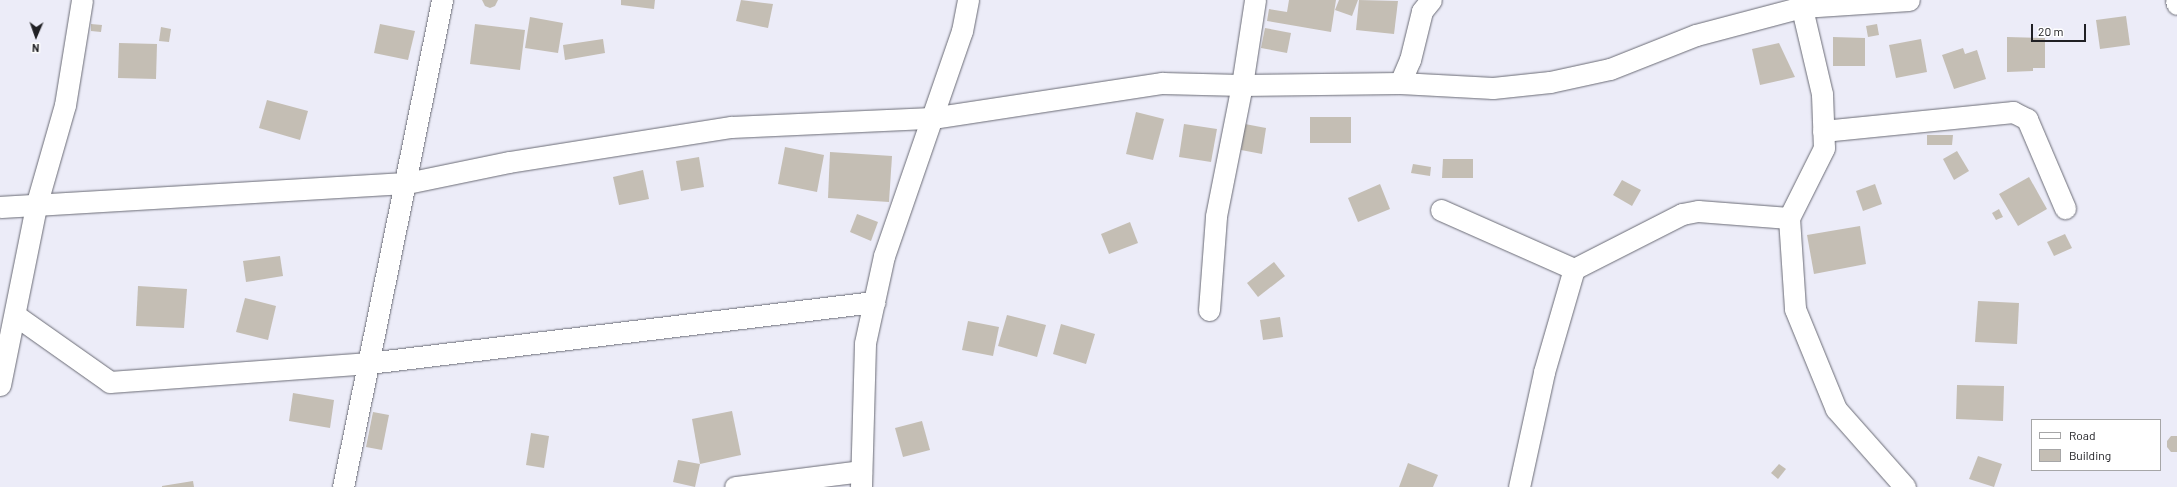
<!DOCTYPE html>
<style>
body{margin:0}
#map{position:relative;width:2177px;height:487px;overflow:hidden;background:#ececf8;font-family:Barlow,sans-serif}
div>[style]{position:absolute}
.building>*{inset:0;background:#c4beb4}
.roads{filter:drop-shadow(0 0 1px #6a6b75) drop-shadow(0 0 1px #6a6b75)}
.minor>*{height:21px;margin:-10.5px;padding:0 10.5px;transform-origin:10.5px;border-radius:10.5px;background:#fff}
span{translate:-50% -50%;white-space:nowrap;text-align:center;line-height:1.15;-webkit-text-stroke:4px #fff;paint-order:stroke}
.legend{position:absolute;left:2031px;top:419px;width:130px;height:52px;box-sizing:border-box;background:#fff;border:1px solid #a6a6a7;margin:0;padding:5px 7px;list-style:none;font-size:12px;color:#202024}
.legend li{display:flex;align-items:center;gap:8px;height:20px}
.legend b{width:20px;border:1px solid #a6a6a7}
.north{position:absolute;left:16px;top:16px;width:40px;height:40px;-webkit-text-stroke:3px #fff;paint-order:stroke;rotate:182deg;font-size:11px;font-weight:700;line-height:16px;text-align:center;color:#202024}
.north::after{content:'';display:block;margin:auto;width:14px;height:18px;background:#202024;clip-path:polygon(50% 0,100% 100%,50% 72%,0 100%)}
.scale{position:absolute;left:2031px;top:24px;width:55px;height:18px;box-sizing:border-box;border:2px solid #202024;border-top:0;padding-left:5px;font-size:12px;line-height:14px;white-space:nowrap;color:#202024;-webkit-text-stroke:3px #fff;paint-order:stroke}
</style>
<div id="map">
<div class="building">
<div style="clip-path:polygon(482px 0,498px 0,495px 6px,490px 8px,485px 6px)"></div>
<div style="clip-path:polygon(621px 0,655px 0,654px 9px,621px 5px)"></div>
<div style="clip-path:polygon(741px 0,773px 4px,768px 28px,736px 21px)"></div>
<div style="clip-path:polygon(1289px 0,1336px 0,1331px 32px,1267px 21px,1269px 9px,1287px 12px)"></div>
<div style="clip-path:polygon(1339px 0,1358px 0,1352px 16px,1335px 10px)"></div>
<div style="clip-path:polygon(1359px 0,1398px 1px,1394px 34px,1356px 30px)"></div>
<div style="clip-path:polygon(2126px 16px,2130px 45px,2100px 49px,2096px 20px)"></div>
<div style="clip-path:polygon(530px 17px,563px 23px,558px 53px,525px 48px)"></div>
<div style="clip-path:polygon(91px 24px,102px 25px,101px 32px,91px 31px)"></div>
<div style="clip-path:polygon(380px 24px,415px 31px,408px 60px,374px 53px)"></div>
<div style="clip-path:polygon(475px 24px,525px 30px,520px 70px,470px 64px)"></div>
<div style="clip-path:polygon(1877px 24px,1879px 35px,1868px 37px,1866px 26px)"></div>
<div style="clip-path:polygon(161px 27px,171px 29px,169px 42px,159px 41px)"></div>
<div style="clip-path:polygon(1265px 28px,1291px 33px,1287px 53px,1261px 48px)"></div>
<div style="clip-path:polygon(1833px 37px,1865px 38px,1865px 66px,1833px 66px)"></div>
<div style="clip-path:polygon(2007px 37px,2045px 38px,2045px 68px,2033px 68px,2033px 71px,2007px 72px)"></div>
<div style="clip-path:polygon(603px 39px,605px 53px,565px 60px,563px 45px)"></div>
<div style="clip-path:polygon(1921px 39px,1927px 72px,1896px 78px,1889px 45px)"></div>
<div style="clip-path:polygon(119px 43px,157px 44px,156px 79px,118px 78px)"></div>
<div style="clip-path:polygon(1779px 43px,1795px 77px,1760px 85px,1752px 49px)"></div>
<div style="clip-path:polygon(1963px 48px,1965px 54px,1977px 50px,1986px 79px,1954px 89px,1942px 55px)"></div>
<div style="clip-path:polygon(267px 100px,308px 111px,300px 140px,259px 128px)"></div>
<div style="clip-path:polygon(1136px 112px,1164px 119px,1153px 160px,1126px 154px)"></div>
<div style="clip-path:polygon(1310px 117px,1351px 117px,1351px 143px,1310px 143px)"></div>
<div style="clip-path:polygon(1184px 124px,1217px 129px,1211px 162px,1179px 157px)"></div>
<div style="clip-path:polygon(1245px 124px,1266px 128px,1262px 154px,1241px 150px)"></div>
<div style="clip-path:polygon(1927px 135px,1953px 135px,1952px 145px,1927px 145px)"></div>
<div style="clip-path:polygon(785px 147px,824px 155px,817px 192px,778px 184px)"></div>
<div style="clip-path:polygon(1957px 151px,1969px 171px,1954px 180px,1943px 159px)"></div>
<div style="clip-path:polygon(830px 152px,892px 156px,889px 202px,828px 198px)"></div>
<div style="clip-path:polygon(699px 157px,704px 187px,681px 191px,676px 161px)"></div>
<div style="clip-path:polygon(1443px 159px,1473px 159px,1473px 178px,1442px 178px)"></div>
<div style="clip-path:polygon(1413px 164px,1431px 167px,1430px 176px,1411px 173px)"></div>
<div style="clip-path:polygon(643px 170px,649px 199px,619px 205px,613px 177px)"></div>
<div style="clip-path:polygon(2029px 177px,2047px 209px,2018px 226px,1999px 194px)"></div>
<div style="clip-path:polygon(1622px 180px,1641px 190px,1632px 206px,1613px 195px)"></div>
<div style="clip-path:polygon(1380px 184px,1390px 209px,1358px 222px,1348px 198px)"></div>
<div style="clip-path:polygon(1875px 184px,1882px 204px,1863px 211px,1856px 191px)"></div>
<div style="clip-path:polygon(1999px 209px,2003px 217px,1996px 220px,1992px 213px)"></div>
<div style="clip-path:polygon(857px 214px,878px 222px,871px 241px,850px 232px)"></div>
<div style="clip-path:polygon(1130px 222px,1138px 243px,1109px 254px,1101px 234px)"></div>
<div style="clip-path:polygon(1860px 226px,1866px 264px,1814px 274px,1807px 235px)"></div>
<div style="clip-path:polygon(2065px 234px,2072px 248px,2054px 256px,2047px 242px)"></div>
<div style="clip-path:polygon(280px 256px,283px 276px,246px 282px,243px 261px)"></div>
<div style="clip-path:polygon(1274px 262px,1285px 276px,1258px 297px,1247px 283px)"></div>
<div style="clip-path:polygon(138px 286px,187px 289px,184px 328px,136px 326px)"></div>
<div style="clip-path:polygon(245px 298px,276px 306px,268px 340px,236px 332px)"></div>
<div style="clip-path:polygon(1978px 301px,2019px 303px,2017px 344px,1975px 342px)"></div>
<div style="clip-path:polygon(1007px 315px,1046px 325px,1037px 357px,998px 346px)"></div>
<div style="clip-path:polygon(1280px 317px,1283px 337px,1263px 340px,1260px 320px)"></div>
<div style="clip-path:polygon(968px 321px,999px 327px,993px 356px,962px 350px)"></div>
<div style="clip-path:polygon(1061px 324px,1095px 334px,1086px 364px,1053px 354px)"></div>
<div style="clip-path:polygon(1957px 385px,2004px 386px,2003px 421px,1956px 419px)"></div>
<div style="clip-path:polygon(293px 393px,334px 400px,330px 428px,289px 421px)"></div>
<div style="clip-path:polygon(732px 411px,741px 455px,700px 464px,692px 419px)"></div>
<div style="clip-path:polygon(373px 412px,389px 415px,382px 450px,366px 447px)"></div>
<div style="clip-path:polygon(922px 421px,930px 450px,903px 457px,895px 428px)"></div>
<div style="clip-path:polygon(531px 433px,549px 436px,544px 468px,526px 465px)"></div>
<div style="clip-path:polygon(2171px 436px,2177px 436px,2177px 452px,2171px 452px,2167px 447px,2167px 441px)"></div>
<div style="clip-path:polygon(1978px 456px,2002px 464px,1994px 487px,1969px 479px)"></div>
<div style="clip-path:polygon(678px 460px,700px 464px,695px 487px,673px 482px)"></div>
<div style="clip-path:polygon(1408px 463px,1438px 475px,1433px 487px,1399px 487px)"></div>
<div style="clip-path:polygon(1779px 464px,1786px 469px,1778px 479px,1771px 473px)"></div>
<div style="clip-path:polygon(193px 481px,194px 487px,162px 487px,162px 486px)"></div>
</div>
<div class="roads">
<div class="minor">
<div style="left:1800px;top:0;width:97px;rotate:76.8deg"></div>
<div style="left:1822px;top:94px;width:54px;rotate:87.9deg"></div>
<div style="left:1824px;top:148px;width:78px;rotate:116.6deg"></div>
<div style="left:1789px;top:218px;width:91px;rotate:86.2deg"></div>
<div style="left:1795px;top:309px;width:108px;rotate:67.7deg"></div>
<div style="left:1836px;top:409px;width:104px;rotate:48.5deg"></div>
<div style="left:2176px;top:0;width:4px;rotate:76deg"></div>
<div style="left:1400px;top:83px;width:93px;rotate:3.1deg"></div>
<div style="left:1493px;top:88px;width:57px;rotate:-6deg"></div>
<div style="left:1550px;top:82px;width:61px;rotate:-12.2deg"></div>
<div style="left:1610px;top:69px;width:92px;rotate:-21.6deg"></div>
<div style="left:1696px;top:35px;width:110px;rotate:-14.8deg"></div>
<div style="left:1802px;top:7px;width:107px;rotate:-3.7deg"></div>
<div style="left:1823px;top:131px;width:191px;rotate:-5.7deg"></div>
<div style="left:2013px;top:112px;width:16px;rotate:27deg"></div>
<div style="left:2027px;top:119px;width:97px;rotate:66.9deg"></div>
<div style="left:0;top:207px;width:408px;rotate:-3.4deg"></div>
<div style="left:407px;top:183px;width:104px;rotate:-11.6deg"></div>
<div style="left:509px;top:162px;width:225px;rotate:-9deg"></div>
<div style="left:731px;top:127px;width:201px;rotate:-2.6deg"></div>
<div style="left:932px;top:118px;width:233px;rotate:-8.7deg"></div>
<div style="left:1162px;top:83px;width:80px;rotate:1.4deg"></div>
<div style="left:1242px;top:85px;width:158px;rotate:-0.7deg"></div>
<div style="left:1400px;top:83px;width:25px;rotate:-67deg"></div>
<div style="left:1410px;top:60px;width:50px;rotate:-76.2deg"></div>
<div style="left:1422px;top:11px;width:14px;rotate:-51deg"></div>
<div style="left:1441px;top:210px;width:145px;rotate:23.9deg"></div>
<div style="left:1574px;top:269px;width:121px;rotate:-27deg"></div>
<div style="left:1682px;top:214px;width:16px;rotate:-11deg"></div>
<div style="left:1698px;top:211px;width:91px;rotate:4.4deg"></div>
<div style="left:1209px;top:310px;width:94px;rotate:-85.7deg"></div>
<div style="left:1216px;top:216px;width:134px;rotate:-78.8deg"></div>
<div style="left:1242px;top:85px;width:86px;rotate:-81.3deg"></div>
<div style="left:15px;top:315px;width:116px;rotate:35.2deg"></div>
<div style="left:110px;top:382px;width:260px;rotate:-4.2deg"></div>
<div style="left:369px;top:363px;width:509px;rotate:-6.89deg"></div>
<div style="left:0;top:385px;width:183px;rotate:-78.6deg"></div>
<div style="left:36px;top:206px;width:105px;rotate:-74deg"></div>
<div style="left:65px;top:105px;width:106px;rotate:-80.8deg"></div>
<div style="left:343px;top:487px;width:497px;rotate:-78.5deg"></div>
<div style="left:735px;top:487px;width:127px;rotate:-7.2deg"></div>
<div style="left:861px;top:487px;width:144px;rotate:-88.4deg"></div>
<div style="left:865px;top:343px;width:89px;rotate:-77.7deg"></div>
<div style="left:884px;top:256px;width:238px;rotate:-70.9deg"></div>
<div style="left:962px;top:31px;width:32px;rotate:-79deg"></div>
<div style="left:1519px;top:487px;width:118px;rotate:-77.7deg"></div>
<div style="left:1544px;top:372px;width:107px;rotate:-73.8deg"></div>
</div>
</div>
<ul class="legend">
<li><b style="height:5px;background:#fff"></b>Road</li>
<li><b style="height:11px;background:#c4beb4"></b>Building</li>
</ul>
<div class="north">N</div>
<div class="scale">20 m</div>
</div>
